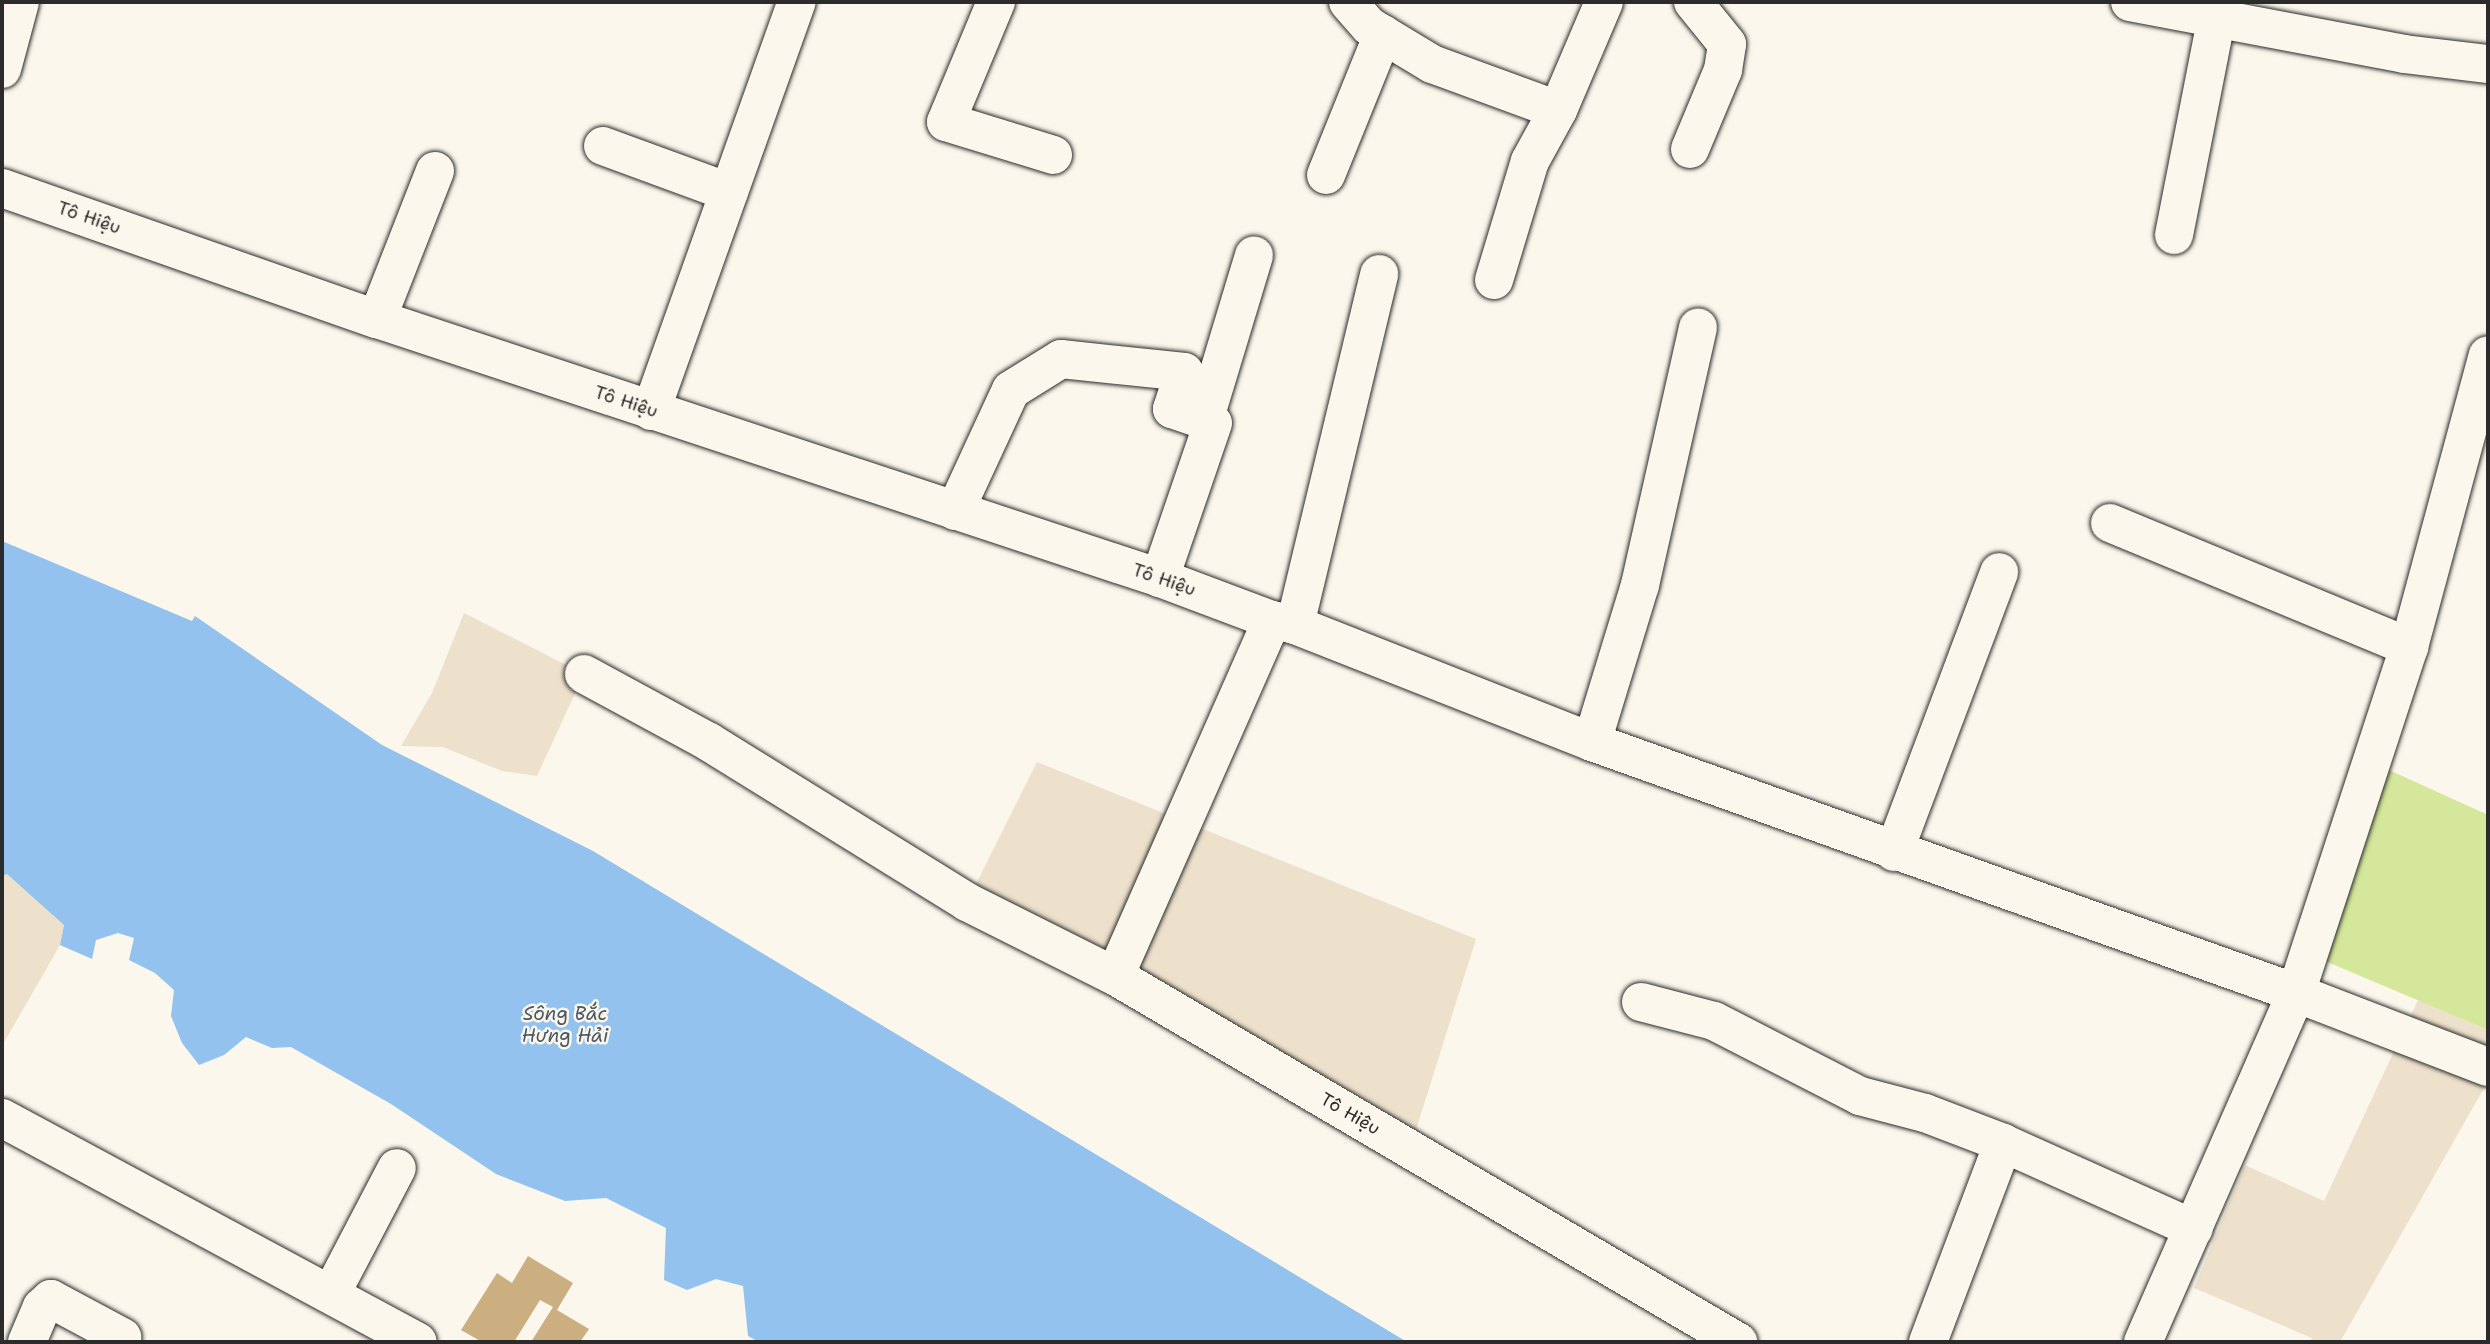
<!DOCTYPE html>
<meta charset="utf-8">
<style>
body{margin:0}
#map{position:relative;width:2490px;height:1344px;overflow:hidden;background:#fbf7ec;font-family:"Shantell Sans",sans-serif}
div>[style]{position:absolute}
.built>*{inset:0;background:#ede1cc}
.green>*{inset:0;background:#d4e79b}
.water>*{inset:0;background:#92c2ed}
.building>*{inset:0;background:#cbaf81}
.roads{filter:drop-shadow(0 0 2px #2b2b2b) drop-shadow(0 0 2px #2b2b2b)}
.minor>*{height:38px;margin:-19px;padding:0 19px;transform-origin:19px;border-radius:19px;background:#fbf7ec}
.tertiary>*{height:38px;margin:-19px;padding:0 19px;transform-origin:19px;border-radius:19px;background:#fbf7ec}
.secondary>*{height:38px;margin:-19px;padding:0 19px;transform-origin:19px;border-radius:19px;background:#fbf7ec}
span{translate:-50% -50%;white-space:nowrap;text-align:center;line-height:1.15;-webkit-text-stroke:5px #fbf7ec;paint-order:stroke}
.street-label{font-size:18px;color:#2b2b2b}
.water-label{font-size:19px;color:#4a5865;font-style:italic}
.frame{position:absolute;inset:0;border:4px solid #2b2b2b;pointer-events:none}
</style>
<div id="map">
<div class="built">
<div style="clip-path:polygon(464px 613px,584px 674px,537px 776px,502px 771px,443px 747px,401px 746px,432px 693px)"></div>
<div style="clip-path:polygon(1037px 762px,1476px 939px,1410px 1149px,967px 902px)"></div>
<div style="clip-path:polygon(7px 873px,64px 925px,60px 945px,2px 1046px,2px 876px)"></div>
<div style="clip-path:polygon(2418px 1000px,2488px 1030px,2488px 1081px,2340px 1342px,2310px 1342px,2312px 1338px,2194px 1288px,2245px 1165px,2324px 1201px)"></div>
</div>
<div class="green">
<div style="clip-path:polygon(2389px 770px,2488px 815px,2488px 1030px,2318px 958px)"></div>
</div>
<div class="water">
<div style="clip-path:polygon(2px 541px,192px 621px,195px 616px,382px 745px,593px 851px,1407px 1342px,759px 1342px,748px 1336px,743px 1286px,716px 1279px,687px 1290px,664px 1280px,666px 1228px,606px 1198px,565px 1201px,496px 1174px,391px 1104px,291px 1047px,272px 1048px,246px 1037px,224px 1055px,199px 1065px,182px 1043px,171px 1016px,174px 990px,155px 973px,129px 960px,134px 938px,118px 933px,96px 940px,92px 959px,60px 945px,64px 925px,7px 874px,2px 876px)"></div>
</div>
<div class="building">
<div style="clip-path:polygon(528px 1256px,573px 1283px,557px 1310px,589px 1329px,580px 1342px,531px 1342px,553px 1307px,540px 1300px,514px 1342px,482px 1342px,461px 1330px,497px 1273px,512px 1283px)"></div>
</div>
<div class="roads">
<div class="minor">
<div style="left:996px;top:2px;width:130px;rotate:112.6deg"></div>
<div style="left:946px;top:122px;width:112px;rotate:17.1deg"></div>
<div style="left:1348px;top:2px;width:32px;rotate:49deg"></div>
<div style="left:1369px;top:26px;width:74px;rotate:31.1deg"></div>
<div style="left:1432px;top:64px;width:134px;rotate:20.1deg"></div>
<div style="left:1558px;top:110px;width:117px;rotate:-66.9deg"></div>
<div style="left:2130px;top:2px;width:279px;rotate:10.7deg"></div>
<div style="left:2404px;top:54px;width:85px;rotate:6.8deg"></div>
<div style="left:603px;top:146px;width:134px;rotate:20.1deg"></div>
<div style="left:1690px;top:149px;width:86px;rotate:-67.3deg"></div>
<div style="left:1723px;top:70px;width:26px;rotate:-81deg"></div>
<div style="left:1727px;top:44px;width:54px;rotate:-129deg"></div>
<div style="left:1326px;top:175px;width:152px;rotate:-68deg"></div>
<div style="left:2174px;top:235px;width:218px;rotate:-78.9deg"></div>
<div style="left:1494px;top:280px;width:124px;rotate:-73.2deg"></div>
<div style="left:1530px;top:161px;width:58px;rotate:-61.2deg"></div>
<div style="left:377px;top:319px;width:159px;rotate:-68.6deg"></div>
<div style="left:651px;top:411px;width:434px;rotate:-70.4deg"></div>
<div style="left:1204px;top:421px;width:173px;rotate:-73.2deg"></div>
<div style="left:955px;top:511px;width:133px;rotate:-65.2deg"></div>
<div style="left:1011px;top:390px;width:59px;rotate:-31.8deg"></div>
<div style="left:1061px;top:359px;width:124px;rotate:6deg"></div>
<div style="left:1184px;top:372px;width:39px;rotate:108deg"></div>
<div style="left:1172px;top:409px;width:43px;rotate:18.9deg"></div>
<div style="left:1213px;top:423px;width:164px;rotate:108.9deg"></div>
<div style="left:2110px;top:523px;width:324px;rotate:22.5deg"></div>
<div style="left:1272px;top:620px;width:24px;rotate:12deg"></div>
<div style="left:1295px;top:625px;width:319px;rotate:21.5deg"></div>
<div style="left:1592px;top:742px;width:747px;rotate:19.62deg"></div>
<div style="left:2296px;top:993px;width:206px;rotate:21.1deg"></div>
<div style="left:1295px;top:625px;width:361px;rotate:-76.5deg"></div>
<div style="left:584px;top:674px;width:142px;rotate:28.5deg"></div>
<div style="left:709px;top:742px;width:304px;rotate:31.8deg"></div>
<div style="left:967px;top:902px;width:165px;rotate:26.6deg"></div>
<div style="left:1592px;top:742px;width:164px;rotate:-73deg"></div>
<div style="left:1640px;top:585px;width:264px;rotate:-77.3deg"></div>
<div style="left:1894px;top:852px;width:299px;rotate:-69.4deg"></div>
<div style="left:1641px;top:1002px;width:75px;rotate:14.6deg"></div>
<div style="left:1714px;top:1021px;width:164px;rotate:27.2deg"></div>
<div style="left:1860px;top:1096px;width:67px;rotate:14.7deg"></div>
<div style="left:1925px;top:1113px;width:84px;rotate:21deg"></div>
<div style="left:2px;top:1118px;width:472px;rotate:28.3deg"></div>
<div style="left:331px;top:1294px;width:142px;rotate:-62.4deg"></div>
<div style="left:27px;top:1342px;width:38px;rotate:-67deg"></div>
<div style="left:42px;top:1307px;width:12px;rotate:-42deg"></div>
<div style="left:51px;top:1299px;width:81px;rotate:28.2deg"></div>
<div style="left:1928px;top:1342px;width:213px;rotate:-69.3deg"></div>
<div style="left:2003px;top:1143px;width:209px;rotate:24.2deg"></div>
<div style="left:2143px;top:1342px;width:381px;rotate:-66.3deg"></div>
<div style="left:2296px;top:993px;width:364px;rotate:-71.9deg"></div>
<div style="left:2409px;top:647px;width:302px;rotate:-74.9deg"></div>
</div>
<div class="tertiary">
<div style="left:2px;top:69px;width:69px;rotate:-75deg"></div>
</div>
<div class="secondary">
<div style="left:2px;top:188px;width:397px;rotate:19.3deg"></div>
<div style="left:377px;top:319px;width:825px;rotate:18.3deg"></div>
<div style="left:1160px;top:578px;width:120px;rotate:20.6deg"></div>
<div style="left:1272px;top:620px;width:389px;rotate:113.8deg"></div>
<div style="left:1115px;top:976px;width:723px;rotate:30.43deg"></div>
</div>
</div>
<div class="street-label">
<span style="left:89px;top:218px;rotate:19deg">Tô Hiệu</span>
<span style="left:626px;top:402px;rotate:18deg">Tô Hiệu</span>
<span style="left:1164px;top:580px;rotate:19deg">Tô Hiệu</span>
<span style="left:1350px;top:1114px;rotate:30deg">Tô Hiệu</span>
</div>
<div class="water-label">
<span style="left:565px;top:1025px">Sông Bắc<br>Hưng Hải</span>
</div>
<div class="frame"></div>
</div>
